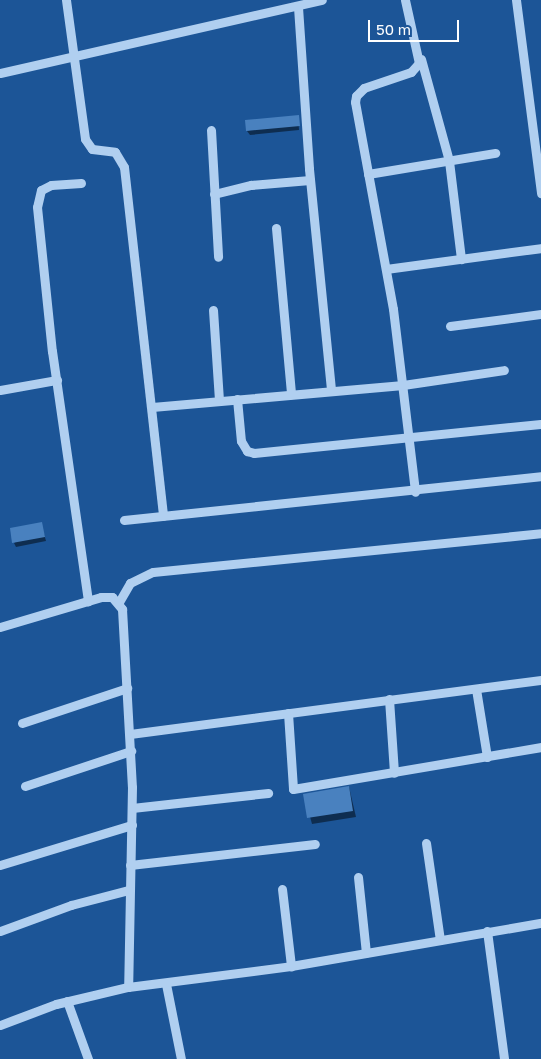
<!DOCTYPE html>
<style>
body{margin:0}
#map{position:relative;width:541px;height:1059px;overflow:hidden;background:#1c5597;font-family:"Golos Text",sans-serif}
div>[style]{position:absolute}
.shadow>*{inset:0;background:#0007}
.building>*{inset:0;background:#4981bf}
.minor>*{height:9px;margin:-4.5px;padding:0 4.5px;transform-origin:4.5px;border-radius:4.5px;background:#b0cff0}
span{translate:-50% -50%;white-space:nowrap;text-align:center;line-height:1.15;-webkit-text-stroke:4.5px #1c5597;paint-order:stroke}
.scale{position:absolute;left:368px;top:20px;width:91px;height:22px;box-sizing:border-box;border:2px solid #fff;border-top:0;padding-left:6px;font-size:15px;line-height:18px;white-space:nowrap;color:#fff;-webkit-text-stroke:4px #1c5597;paint-order:stroke}
</style>
<div id="map">
<div class="shadow">
<div style="clip-path:polygon(298px 116px,299px 130px,250px 135px,247px 131px)"></div>
<div style="clip-path:polygon(41px 523px,46px 541px,16px 547px,14px 543px)"></div>
<div style="clip-path:polygon(349px 787px,356px 817px,312px 824px,304px 795px)"></div>
</div>
<div class="building">
<div style="clip-path:polygon(299px 115px,300px 126px,246px 131px,245px 120px)"></div>
<div style="clip-path:polygon(42px 522px,45px 537px,12px 543px,10px 528px)"></div>
<div style="clip-path:polygon(349px 786px,353px 811px,307px 818px,303px 794px)"></div>
</div>
<div class="minor">
<div style="left:66px;top:0;width:140px;rotate:82.2deg"></div>
<div style="left:85px;top:139px;width:12px;rotate:55deg"></div>
<div style="left:92px;top:149px;width:23px;rotate:7deg"></div>
<div style="left:115px;top:152px;width:17px;rotate:59deg"></div>
<div style="left:124px;top:167px;width:351px;rotate:83.6deg"></div>
<div style="left:405px;top:0;width:65px;rotate:77.5deg"></div>
<div style="left:419px;top:63px;width:12px;rotate:132deg"></div>
<div style="left:411px;top:72px;width:50px;rotate:161.2deg"></div>
<div style="left:364px;top:88px;width:11px;rotate:135deg"></div>
<div style="left:356px;top:96px;width:6px;rotate:99deg"></div>
<div style="left:355px;top:102px;width:210px;rotate:79.6deg"></div>
<div style="left:393px;top:309px;width:184px;rotate:83.1deg"></div>
<div style="left:516px;top:0;width:195px;rotate:82.6deg"></div>
<div style="left:298px;top:7px;width:162px;rotate:86.1deg"></div>
<div style="left:309px;top:169px;width:223px;rotate:84.3deg"></div>
<div style="left:421px;top:59px;width:106px;rotate:74.6deg"></div>
<div style="left:449px;top:161px;width:99px;rotate:83deg"></div>
<div style="left:0;top:73px;width:330px;rotate:-12.8deg"></div>
<div style="left:211px;top:130px;width:127px;rotate:86.8deg"></div>
<div style="left:368px;top:174px;width:129px;rotate:-9.4deg"></div>
<div style="left:81px;top:183px;width:30px;rotate:176deg"></div>
<div style="left:51px;top:185px;width:11px;rotate:153deg"></div>
<div style="left:41px;top:190px;width:17px;rotate:103deg"></div>
<div style="left:37px;top:207px;width:145px;rotate:84.1deg"></div>
<div style="left:52px;top:351px;width:253px;rotate:81.8deg"></div>
<div style="left:214px;top:194px;width:38px;rotate:-14deg"></div>
<div style="left:251px;top:185px;width:59px;rotate:-4.8deg"></div>
<div style="left:276px;top:228px;width:167px;rotate:84.8deg"></div>
<div style="left:386px;top:269px;width:156px;rotate:-7.7deg"></div>
<div style="left:213px;top:310px;width:91px;rotate:86.2deg"></div>
<div style="left:450px;top:326px;width:92px;rotate:-7.5deg"></div>
<div style="left:0;top:390px;width:58px;rotate:-10deg"></div>
<div style="left:237px;top:399px;width:42px;rotate:84.6deg"></div>
<div style="left:241px;top:441px;width:12px;rotate:59deg"></div>
<div style="left:247px;top:451px;width:7px;rotate:16deg"></div>
<div style="left:254px;top:453px;width:288px;rotate:-5.8deg"></div>
<div style="left:152px;top:407px;width:252px;rotate:-5deg"></div>
<div style="left:403px;top:385px;width:102px;rotate:-8.4deg"></div>
<div style="left:124px;top:520px;width:419px;rotate:-6deg"></div>
<div style="left:119px;top:602px;width:22px;rotate:-60deg"></div>
<div style="left:130px;top:583px;width:25px;rotate:-26deg"></div>
<div style="left:153px;top:572px;width:390px;rotate:-5.7deg"></div>
<div style="left:0;top:627px;width:105px;rotate:-16.5deg"></div>
<div style="left:101px;top:597px;width:11px"></div>
<div style="left:112px;top:597px;width:16px;rotate:50deg"></div>
<div style="left:122px;top:609px;width:178px;rotate:86.8deg"></div>
<div style="left:132px;top:787px;width:200px;rotate:91.1deg"></div>
<div style="left:476px;top:689px;width:69px;rotate:80.8deg"></div>
<div style="left:389px;top:699px;width:74px;rotate:86.1deg"></div>
<div style="left:288px;top:713px;width:76px;rotate:86.2deg"></div>
<div style="left:293px;top:789px;width:252px;rotate:-9.6deg"></div>
<div style="left:22px;top:723px;width:111px;rotate:-18.4deg"></div>
<div style="left:130px;top:734px;width:415px;rotate:-7.5deg"></div>
<div style="left:25px;top:786px;width:112px;rotate:-18.3deg"></div>
<div style="left:132px;top:808px;width:137px;rotate:-6.3deg"></div>
<div style="left:426px;top:843px;width:98px;rotate:81.8deg"></div>
<div style="left:0;top:865px;width:138px;rotate:-16.9deg"></div>
<div style="left:130px;top:865px;width:186px;rotate:-6.5deg"></div>
<div style="left:358px;top:877px;width:76px;rotate:84deg"></div>
<div style="left:282px;top:889px;width:78px;rotate:83.3deg"></div>
<div style="left:0;top:931px;width:76px;rotate:-20.1deg"></div>
<div style="left:71px;top:905px;width:60px;rotate:-14.5deg"></div>
<div style="left:487px;top:931px;width:129px;rotate:82.4deg"></div>
<div style="left:166px;top:984px;width:76px;rotate:78.7deg"></div>
<div style="left:67px;top:1001px;width:62px;rotate:70.1deg"></div>
<div style="left:0;top:1025px;width:60px;rotate:-20.6deg"></div>
<div style="left:56px;top:1004px;width:74px;rotate:-13.3deg"></div>
<div style="left:128px;top:987px;width:164px;rotate:-7.3deg"></div>
<div style="left:291px;top:966px;width:254px;rotate:-9.8deg"></div>
</div>
<div class="scale">50 m</div>
</div>
